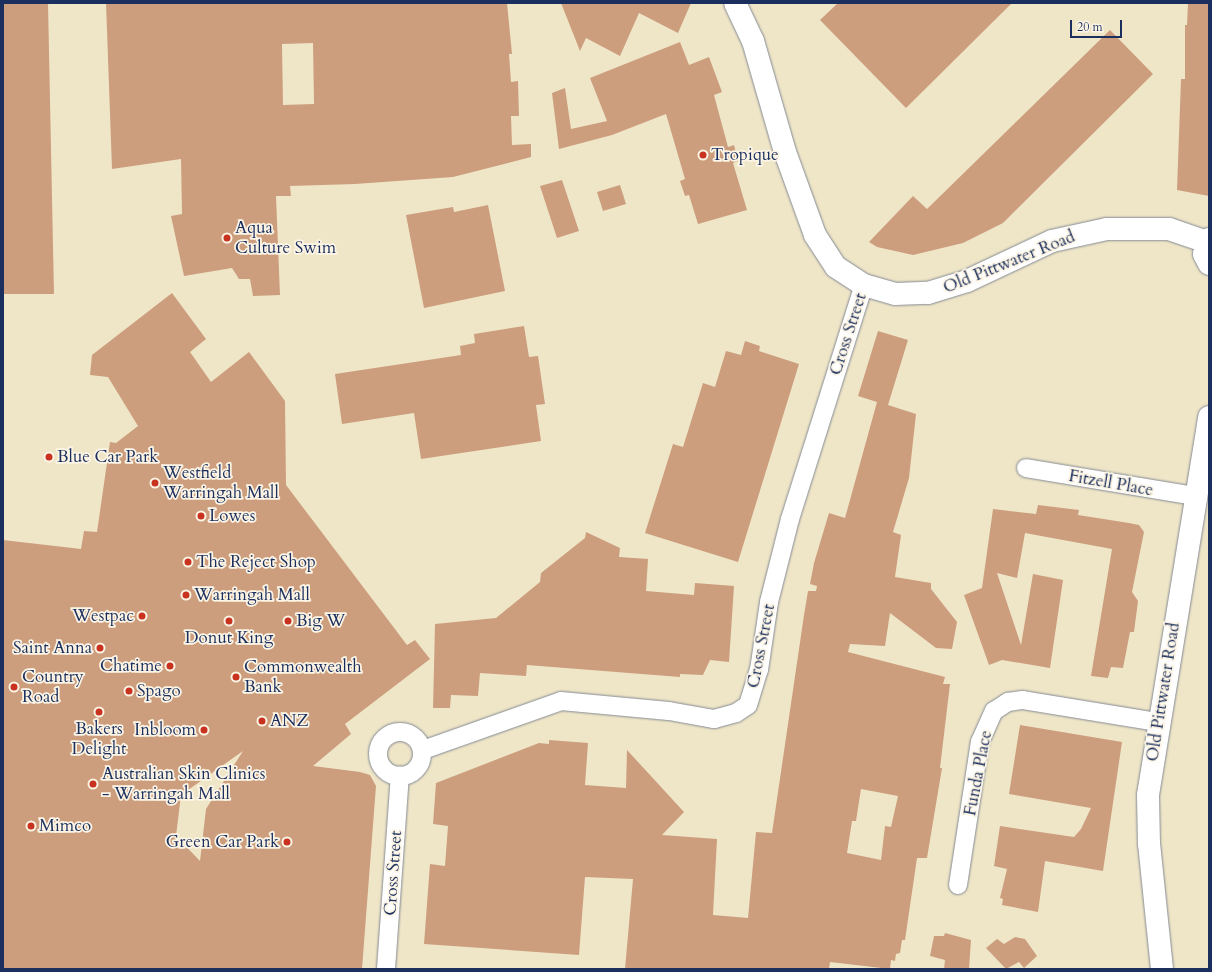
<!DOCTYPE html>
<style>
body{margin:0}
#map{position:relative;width:1212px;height:972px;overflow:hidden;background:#efe6c8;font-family:Cardo,serif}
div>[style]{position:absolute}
.building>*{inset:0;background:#cc9e7e}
.roads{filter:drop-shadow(0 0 1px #858a93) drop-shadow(0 0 1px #858a93)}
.minor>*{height:18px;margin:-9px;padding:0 9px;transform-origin:9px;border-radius:9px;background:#fff}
.minor>.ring{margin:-9px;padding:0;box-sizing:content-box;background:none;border:18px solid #fff;border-radius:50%}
.tertiary>*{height:22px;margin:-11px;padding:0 11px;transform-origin:11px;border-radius:11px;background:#fff}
.dots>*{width:11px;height:11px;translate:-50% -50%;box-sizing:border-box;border:2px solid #fcf5e5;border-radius:50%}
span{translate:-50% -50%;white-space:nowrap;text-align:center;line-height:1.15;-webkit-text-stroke:3.5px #fcf5e5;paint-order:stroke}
.poi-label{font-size:17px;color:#1b2f5e}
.left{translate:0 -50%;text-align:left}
.right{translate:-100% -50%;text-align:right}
.street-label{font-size:17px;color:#1b2f5e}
.frame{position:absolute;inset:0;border:4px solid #1b2f5e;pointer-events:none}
.scale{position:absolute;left:1070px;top:20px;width:52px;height:18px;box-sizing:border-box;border:2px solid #1b2f5e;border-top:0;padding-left:5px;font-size:12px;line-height:14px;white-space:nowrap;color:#1b2f5e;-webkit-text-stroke:3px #fcf5e5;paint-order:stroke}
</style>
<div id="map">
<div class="building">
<div style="clip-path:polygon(3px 3px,48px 3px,54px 294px,3px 294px)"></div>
<div style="clip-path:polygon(evenodd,106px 3px,507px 3px,512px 54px,509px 54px,511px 82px,518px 81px,519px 116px,511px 116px,512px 145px,531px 144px,531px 157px,453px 177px,355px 184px,290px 186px,291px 196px,276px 196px,280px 295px,253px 296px,250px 279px,239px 279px,232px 268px,184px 276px,171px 216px,182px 214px,181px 159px,112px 169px,106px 3px,313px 43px,314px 104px,283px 105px,282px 44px,313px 43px)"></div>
<div style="clip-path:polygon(561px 3px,691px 3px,678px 33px,639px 13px,620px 56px,586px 38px,580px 51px)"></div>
<div style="clip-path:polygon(838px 3px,1012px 3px,906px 108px,820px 20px)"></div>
<div style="clip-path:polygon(1188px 3px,1209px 3px,1209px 196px,1177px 190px,1181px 79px,1185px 79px,1185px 25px,1187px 25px)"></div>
<div style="clip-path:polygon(1110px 30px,1153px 74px,1003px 223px,963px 243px,913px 255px,877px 247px,869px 242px,913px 196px,927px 209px)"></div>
<div style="clip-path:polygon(680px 42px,689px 65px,709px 57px,722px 92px,714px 95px,728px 147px,734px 145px,738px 161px,733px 163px,747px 210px,698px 224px,689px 195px,685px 196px,680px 181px,685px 179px,666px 114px,612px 135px,559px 149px,552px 93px,565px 88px,571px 129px,607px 121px,590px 78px)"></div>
<div style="clip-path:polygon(562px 180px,579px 231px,557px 238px,540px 186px)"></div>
<div style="clip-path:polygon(620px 185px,626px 204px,603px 211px,597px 192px)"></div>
<div style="clip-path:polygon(488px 205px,505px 291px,424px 308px,406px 215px,453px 207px,454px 212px)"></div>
<div style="clip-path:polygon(evenodd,172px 293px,206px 339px,190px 352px,211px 382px,249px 352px,285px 401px,286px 485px,407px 645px,415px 640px,430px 659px,345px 724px,351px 734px,313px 766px,360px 772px,370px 775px,376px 786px,362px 969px,3px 969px,3px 540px,81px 549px,84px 531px,97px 532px,110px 442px,116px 443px,138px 426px,108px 377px,90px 375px,92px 355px,172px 293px,243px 751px,206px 809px,200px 861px,176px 836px,181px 795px,243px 751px)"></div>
<div style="clip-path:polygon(524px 326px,529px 357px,538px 356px,545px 404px,536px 405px,541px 441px,421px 459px,414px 413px,342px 424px,335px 374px,461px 355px,460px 346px,475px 343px,474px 334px)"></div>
<div style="clip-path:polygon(evenodd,878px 331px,908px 340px,888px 405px,916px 414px,909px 478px,893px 532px,901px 535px,895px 577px,931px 583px,931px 589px,957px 622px,952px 649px,936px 648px,890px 613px,885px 646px,850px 644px,848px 652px,945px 677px,943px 684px,950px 684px,940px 768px,942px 768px,927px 858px,917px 858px,905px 940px,902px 940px,900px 953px,896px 954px,895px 961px,891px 960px,890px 969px,830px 962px,829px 969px,625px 969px,633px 879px,585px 877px,579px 955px,424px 944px,430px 864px,445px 866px,448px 826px,433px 824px,436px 783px,539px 743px,549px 744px,549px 740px,588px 743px,585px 785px,626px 788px,627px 750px,684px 812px,662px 835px,717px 839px,713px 915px,748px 918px,756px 832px,772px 833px,804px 615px,808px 591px,816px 591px,817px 586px,810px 584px,814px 563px,829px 513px,845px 518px,877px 402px,858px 396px,878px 331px,861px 789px,898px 796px,891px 827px,885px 826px,881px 860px,847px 853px,852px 821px,856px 821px,861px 789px)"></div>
<div style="clip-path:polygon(745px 341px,760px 346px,759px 351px,799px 364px,738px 562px,645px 533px,673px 444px,683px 447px,703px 383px,715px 387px,726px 351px,741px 355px)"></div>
<div style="clip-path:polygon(1038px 505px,1079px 510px,1078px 515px,1129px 523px,1139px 525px,1144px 532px,1132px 592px,1138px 601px,1134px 632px,1130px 632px,1123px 668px,1111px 667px,1108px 678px,1091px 676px,1112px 549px,1025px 533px,1017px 578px,997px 573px,1021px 645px,1033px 574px,1063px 580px,1050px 668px,1002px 660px,989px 665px,964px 595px,982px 588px,993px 509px,1036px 514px)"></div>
<div style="clip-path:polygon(586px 532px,620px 548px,619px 557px,648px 559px,646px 591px,694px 595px,695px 583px,734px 586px,729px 662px,710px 660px,703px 675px,680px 674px,680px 677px,527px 665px,526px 676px,480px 673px,478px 696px,451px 695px,450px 708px,433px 708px,435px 624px,496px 618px,540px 582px,541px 573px,585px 538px)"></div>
<div style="clip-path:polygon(1020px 725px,1122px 742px,1103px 871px,1045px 861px,1038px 912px,1002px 905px,1003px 899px,1000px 898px,1007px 869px,994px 866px,1000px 826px,1074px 837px,1081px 829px,1091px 808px,1009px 794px)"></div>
<div style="clip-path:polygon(945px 933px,971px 940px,969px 969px,944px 969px,945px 960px,930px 956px,934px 936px,944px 936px)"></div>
<div style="clip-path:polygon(1015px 937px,1025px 939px,1037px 956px,1024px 968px,1019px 962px,1006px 969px,986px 948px,997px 939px,1004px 944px)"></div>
</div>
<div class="roads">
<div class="minor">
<div style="left:1026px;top:468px;width:172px;rotate:9.4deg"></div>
<div class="ring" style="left:378px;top:732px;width:26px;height:26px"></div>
<div style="left:423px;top:750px;width:146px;rotate:-19.5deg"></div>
<div style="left:561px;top:701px;width:108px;rotate:5.3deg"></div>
<div style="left:669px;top:711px;width:46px;rotate:10.1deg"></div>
<div style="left:714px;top:719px;width:23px;rotate:-15deg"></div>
<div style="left:736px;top:713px;width:14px;rotate:-34deg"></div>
<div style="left:748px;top:705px;width:37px;rotate:-73deg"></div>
<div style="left:759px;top:670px;width:69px;rotate:-81.6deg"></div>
<div style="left:769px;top:602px;width:86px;rotate:-75.8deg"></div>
<div style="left:790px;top:519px;width:245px;rotate:-72.5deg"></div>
<div style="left:958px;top:885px;width:145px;rotate:-81.3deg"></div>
<div style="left:980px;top:742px;width:34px;rotate:-66deg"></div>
<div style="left:994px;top:711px;width:17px;rotate:-33deg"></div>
<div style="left:1008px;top:702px;width:15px;rotate:-8deg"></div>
<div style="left:1023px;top:700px;width:137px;rotate:9.3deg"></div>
<div style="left:386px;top:969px;width:194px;rotate:-85.9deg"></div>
</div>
<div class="tertiary">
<div style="left:735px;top:3px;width:42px;rotate:64.7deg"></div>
<div style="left:753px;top:41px;width:116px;rotate:73.9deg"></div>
<div style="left:785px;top:152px;width:88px;rotate:70.1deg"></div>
<div style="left:815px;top:235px;width:38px;rotate:57deg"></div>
<div style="left:836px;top:267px;width:33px;rotate:33deg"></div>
<div style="left:864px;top:285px;width:32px;rotate:16deg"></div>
<div style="left:895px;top:294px;width:33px;rotate:-2deg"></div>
<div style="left:928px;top:293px;width:41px;rotate:-17.1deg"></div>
<div style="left:967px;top:281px;width:94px;rotate:-25.2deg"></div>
<div style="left:1052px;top:241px;width:56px;rotate:-12.3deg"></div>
<div style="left:1107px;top:229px;width:62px"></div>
<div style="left:1169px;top:229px;width:39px;rotate:19deg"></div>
<div style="left:1209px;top:239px;width:16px;rotate:108deg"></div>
<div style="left:1204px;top:254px;width:11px;rotate:63deg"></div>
<div style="left:1162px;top:969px;width:126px;rotate:-95.9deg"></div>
<div style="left:1149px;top:844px;width:49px;rotate:-91.2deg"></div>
<div style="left:1148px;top:795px;width:383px;rotate:-80.8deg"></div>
</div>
</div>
<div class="dots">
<div style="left:703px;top:155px;background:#c8321e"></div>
<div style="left:227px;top:238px;background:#c8321e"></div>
<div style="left:49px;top:457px;background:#c8321e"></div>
<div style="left:155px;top:483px;background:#c8321e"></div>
<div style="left:201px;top:516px;background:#c8321e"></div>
<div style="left:188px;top:562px;background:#c8321e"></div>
<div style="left:186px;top:595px;background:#c8321e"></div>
<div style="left:142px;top:616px;background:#c8321e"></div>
<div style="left:229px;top:621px;background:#c8321e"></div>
<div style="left:288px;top:621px;background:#c8321e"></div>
<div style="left:100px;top:648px;background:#c8321e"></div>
<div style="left:170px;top:666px;background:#c8321e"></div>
<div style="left:236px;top:677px;background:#c8321e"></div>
<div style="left:14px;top:687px;background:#c8321e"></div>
<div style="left:129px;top:691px;background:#c8321e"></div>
<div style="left:99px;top:712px;background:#c8321e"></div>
<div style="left:262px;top:721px;background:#c8321e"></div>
<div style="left:204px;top:730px;background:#c8321e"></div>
<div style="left:93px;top:784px;background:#c8321e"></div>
<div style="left:31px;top:826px;background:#c8321e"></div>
<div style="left:287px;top:842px;background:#c8321e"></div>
</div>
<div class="poi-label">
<span class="left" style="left:711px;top:155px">Tropique</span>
<span class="left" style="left:235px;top:238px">Aqua<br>Culture Swim</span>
<span class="left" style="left:57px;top:457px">Blue Car Park</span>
<span class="left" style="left:163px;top:483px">Westfield<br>Warringah Mall</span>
<span class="left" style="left:209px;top:516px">Lowes</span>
<span class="left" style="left:196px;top:562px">The Reject Shop</span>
<span class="left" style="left:194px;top:595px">Warringah Mall</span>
<span class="right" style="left:134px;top:616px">Westpac</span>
<span class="left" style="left:296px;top:621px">Big W</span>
<span style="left:229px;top:638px">Donut King</span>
<span class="right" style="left:92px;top:648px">Saint Anna</span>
<span class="right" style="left:162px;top:666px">Chatime</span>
<span class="left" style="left:244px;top:677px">Commonwealth<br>Bank</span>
<span class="left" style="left:22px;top:687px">Country<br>Road</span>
<span class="left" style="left:137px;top:691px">Spago</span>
<span class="left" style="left:270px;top:721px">ANZ</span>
<span style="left:99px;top:739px">Bakers<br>Delight</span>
<span class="right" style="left:196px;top:730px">Inbloom</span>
<span class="left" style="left:102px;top:784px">Australian Skin Clinics<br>- Warringah Mall</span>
<span class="left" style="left:39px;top:826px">Mimco</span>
<span class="right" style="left:279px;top:842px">Green Car Park</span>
</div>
<div class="street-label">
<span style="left:1009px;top:262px;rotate:-22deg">Old Pittwater Road</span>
<span style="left:848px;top:334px;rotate:-72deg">Cross Street</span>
<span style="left:1111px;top:483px;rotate:10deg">Fitzell Place</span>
<span style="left:761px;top:646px;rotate:-79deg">Cross Street</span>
<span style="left:1163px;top:692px;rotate:-81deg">Old Pittwater Road</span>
<span style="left:978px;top:773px;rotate:-79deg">Funda Place</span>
<span style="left:393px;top:873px;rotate:-86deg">Cross Street</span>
</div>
<div class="frame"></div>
<div class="scale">20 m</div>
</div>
